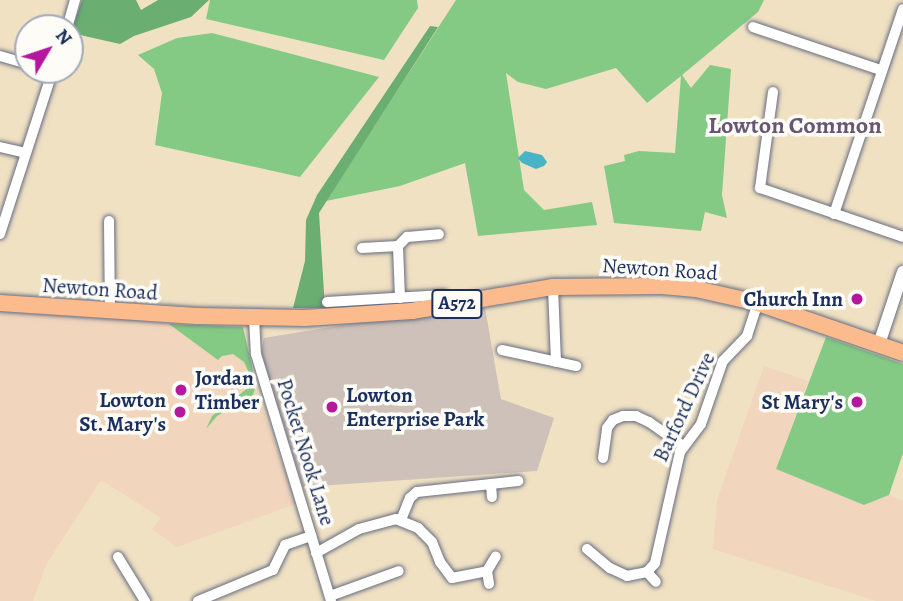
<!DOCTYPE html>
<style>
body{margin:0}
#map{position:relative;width:903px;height:601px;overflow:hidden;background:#f0e1c3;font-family:Alegreya,serif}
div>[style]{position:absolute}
.built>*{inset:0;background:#f1d5bc}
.industrial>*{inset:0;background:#cec1b9}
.green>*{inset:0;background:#84ca84}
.forest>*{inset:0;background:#6bae72}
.water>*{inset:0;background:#49b4c6}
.roads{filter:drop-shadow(0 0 2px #666d81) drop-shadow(0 0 2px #666d81)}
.minor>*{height:10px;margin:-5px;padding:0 5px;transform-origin:5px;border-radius:5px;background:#fff}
.tertiary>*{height:12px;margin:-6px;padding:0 6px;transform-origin:6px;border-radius:6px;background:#fff}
.primary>*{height:16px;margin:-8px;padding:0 8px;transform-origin:8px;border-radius:8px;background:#fbbb8d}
.dots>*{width:19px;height:19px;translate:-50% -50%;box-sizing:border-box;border:4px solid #fdfcf7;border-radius:50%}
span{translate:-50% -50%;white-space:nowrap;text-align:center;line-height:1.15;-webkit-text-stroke:7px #fdfcf7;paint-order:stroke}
.shield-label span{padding:2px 5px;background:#fdfcf7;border:2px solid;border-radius:5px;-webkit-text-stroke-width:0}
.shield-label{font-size:19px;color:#1b2f5e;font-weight:700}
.street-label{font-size:21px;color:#1b2f5e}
.poi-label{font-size:21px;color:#1b2f5e;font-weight:700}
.right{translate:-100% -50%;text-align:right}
.left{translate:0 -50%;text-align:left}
.quarter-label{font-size:24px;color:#675773;font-weight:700}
.north{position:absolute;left:14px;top:14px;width:70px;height:70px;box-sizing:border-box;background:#fdfcf7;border:2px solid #a3aaba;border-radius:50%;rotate:51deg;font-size:19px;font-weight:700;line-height:28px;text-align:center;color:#1b2f5e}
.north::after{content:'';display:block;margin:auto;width:24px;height:32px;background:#b5179e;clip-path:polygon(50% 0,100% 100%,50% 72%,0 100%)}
</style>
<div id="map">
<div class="built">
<div style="clip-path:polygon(0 304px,169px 324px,243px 354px,296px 504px,177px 547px,152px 529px,161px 518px,101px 480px,46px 565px,33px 601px,0 601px)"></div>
<div style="clip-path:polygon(764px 366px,808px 381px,776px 469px,864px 505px,889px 495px,903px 501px,903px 601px,876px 601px,713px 549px,717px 500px)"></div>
</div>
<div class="industrial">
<div style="clip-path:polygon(485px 308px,501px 399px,554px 418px,537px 471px,303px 487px,261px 353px,264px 338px,398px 316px)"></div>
</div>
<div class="green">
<div style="clip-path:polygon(210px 0,417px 0,418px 8px,384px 60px,206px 19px)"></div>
<div style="clip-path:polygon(456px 0,764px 0,758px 12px,682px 75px,691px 88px,710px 65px,731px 69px,722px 195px,727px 218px,705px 212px,701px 231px,614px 223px,604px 166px,625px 161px,624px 155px,639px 151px,675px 153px,681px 76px,647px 103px,616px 68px,546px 89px,518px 82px,506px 73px,524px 190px,544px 210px,592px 202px,597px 225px,478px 236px,465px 163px,400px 186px,326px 201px)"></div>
<div style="clip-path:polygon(212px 33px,379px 77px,300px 177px,155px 145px,162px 93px,154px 69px,138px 55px,177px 38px)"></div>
<div style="clip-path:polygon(169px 324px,243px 327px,256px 385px,253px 395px,217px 416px,206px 429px,212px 416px,248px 388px,249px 373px,244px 362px,233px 354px,222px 356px,218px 360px)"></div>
<div style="clip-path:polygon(826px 337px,903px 364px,903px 453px,889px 495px,864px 505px,776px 469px)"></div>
</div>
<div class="forest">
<div style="clip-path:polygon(82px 0,136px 0,141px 10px,158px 0,209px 0,191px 17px,134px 36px,120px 44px,80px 35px,74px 24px)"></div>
<div style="clip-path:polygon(430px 26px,438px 27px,319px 213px,325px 308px,293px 308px,305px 261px,306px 220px,317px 195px)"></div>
</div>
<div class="water">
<div style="clip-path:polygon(525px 151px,542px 155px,547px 162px,544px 166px,536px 169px,522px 163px,518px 158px)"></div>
</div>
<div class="roads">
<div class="minor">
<div style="left:753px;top:27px;width:135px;rotate:18.6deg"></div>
<div style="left:67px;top:28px;width:29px;rotate:-74deg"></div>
<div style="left:0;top:56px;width:29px;rotate:16deg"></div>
<div style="left:773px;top:92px;width:97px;rotate:97.7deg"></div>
<div style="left:760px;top:188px;width:151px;rotate:18.9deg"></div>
<div style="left:0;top:147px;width:26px;rotate:13deg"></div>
<div style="left:834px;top:214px;width:216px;rotate:-71.4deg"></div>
<div style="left:109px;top:221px;width:89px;rotate:89.4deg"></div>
<div style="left:0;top:234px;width:172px;rotate:-72.1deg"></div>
<div style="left:398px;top:246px;width:13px;rotate:-45deg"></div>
<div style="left:407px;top:237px;width:32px;rotate:-5deg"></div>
<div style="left:362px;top:248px;width:36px;rotate:-3deg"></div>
<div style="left:398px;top:246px;width:52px;rotate:87.8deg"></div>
<div style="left:553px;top:287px;width:75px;rotate:87.7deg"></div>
<div style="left:327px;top:302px;width:117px;rotate:-3.4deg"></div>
<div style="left:444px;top:295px;width:12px;rotate:66deg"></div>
<div style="left:254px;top:318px;width:36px;rotate:87deg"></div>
<div style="left:256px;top:354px;width:258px;rotate:73.1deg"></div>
<div style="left:502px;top:350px;width:76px;rotate:12.2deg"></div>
<div style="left:603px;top:458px;width:30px;rotate:-82deg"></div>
<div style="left:607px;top:428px;width:10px;rotate:-53deg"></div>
<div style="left:613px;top:420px;width:11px;rotate:-22deg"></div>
<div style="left:623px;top:416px;width:13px"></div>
<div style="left:636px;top:416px;width:14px;rotate:25deg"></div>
<div style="left:649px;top:422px;width:42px;rotate:35.2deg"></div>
<div style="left:491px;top:484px;width:13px;rotate:86deg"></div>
<div style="left:401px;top:520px;width:24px;rotate:-68deg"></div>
<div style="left:410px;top:498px;width:9px;rotate:-41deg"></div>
<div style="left:417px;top:492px;width:102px;rotate:-6.2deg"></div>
<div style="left:587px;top:549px;width:30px;rotate:40deg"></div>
<div style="left:610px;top:568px;width:19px;rotate:25deg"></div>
<div style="left:627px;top:576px;width:20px;rotate:-11deg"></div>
<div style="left:647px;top:572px;width:12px;rotate:-48deg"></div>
<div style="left:655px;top:563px;width:114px;rotate:-77.3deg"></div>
<div style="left:680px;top:452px;width:35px;rotate:-53deg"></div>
<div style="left:701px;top:424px;width:67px;rotate:-70.8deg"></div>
<div style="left:723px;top:361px;width:35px;rotate:-46deg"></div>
<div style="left:747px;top:336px;width:35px;rotate:-72deg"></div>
<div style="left:316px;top:553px;width:49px;rotate:-29.2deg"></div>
<div style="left:359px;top:529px;width:38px;rotate:-15deg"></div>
<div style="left:396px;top:519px;width:24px;rotate:22deg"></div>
<div style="left:418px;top:528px;width:20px;rotate:45deg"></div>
<div style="left:432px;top:542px;width:22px;rotate:68deg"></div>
<div style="left:440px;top:562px;width:20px;rotate:53deg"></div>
<div style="left:452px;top:578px;width:36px;rotate:-11deg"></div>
<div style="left:487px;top:571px;width:17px;rotate:-59deg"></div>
<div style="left:118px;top:557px;width:52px;rotate:58.5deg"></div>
<div style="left:487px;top:571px;width:13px;rotate:81deg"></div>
<div style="left:647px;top:572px;width:13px;rotate:48deg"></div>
<div style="left:330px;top:596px;width:73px;rotate:-19.9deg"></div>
<div style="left:198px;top:601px;width:81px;rotate:-22.5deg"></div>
<div style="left:273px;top:570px;width:28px;rotate:-64deg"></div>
<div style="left:285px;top:545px;width:28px;rotate:-19deg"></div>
</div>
<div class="tertiary">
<div style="left:879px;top:344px;width:76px;rotate:-71.6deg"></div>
</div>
<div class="primary">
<div style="left:0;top:303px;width:197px;rotate:3.8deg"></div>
<div style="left:197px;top:316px;width:108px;rotate:1.1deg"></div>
<div style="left:305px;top:318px;width:107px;rotate:-3.7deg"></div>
<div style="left:412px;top:311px;width:143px;rotate:-9.7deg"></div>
<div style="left:553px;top:287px;width:109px;rotate:-0.5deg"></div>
<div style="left:662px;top:286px;width:34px;rotate:5deg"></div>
<div style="left:696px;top:289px;width:64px;rotate:12.7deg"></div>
<div style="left:758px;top:303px;width:153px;rotate:19deg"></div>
</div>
</div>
<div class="dots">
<div style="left:857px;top:299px;background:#b5179e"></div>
<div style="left:181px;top:390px;background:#b5179e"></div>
<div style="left:857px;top:402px;background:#b5179e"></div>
<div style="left:332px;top:407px;background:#b5179e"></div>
<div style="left:180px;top:412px;background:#b5179e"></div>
</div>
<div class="shield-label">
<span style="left:457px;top:304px">A572</span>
</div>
<div class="street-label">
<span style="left:660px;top:269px;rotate:4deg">Newton Road</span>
<span style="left:100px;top:289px;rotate:4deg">Newton Road</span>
<span style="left:684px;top:407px;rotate:-65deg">Barford Drive</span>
<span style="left:306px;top:452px;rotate:73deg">Pocket Nook Lane</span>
</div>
<div class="poi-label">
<span class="right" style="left:843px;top:299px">Church Inn</span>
<span class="left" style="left:195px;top:390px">Jordan<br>Timber</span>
<span class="left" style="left:346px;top:407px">Lowton<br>Enterprise Park</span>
<span class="right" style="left:166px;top:412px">Lowton<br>St. Mary's</span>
<span class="right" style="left:843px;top:402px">St Mary's</span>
</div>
<div class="quarter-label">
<span style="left:795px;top:126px">Lowton Common</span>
</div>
<div class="north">N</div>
</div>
